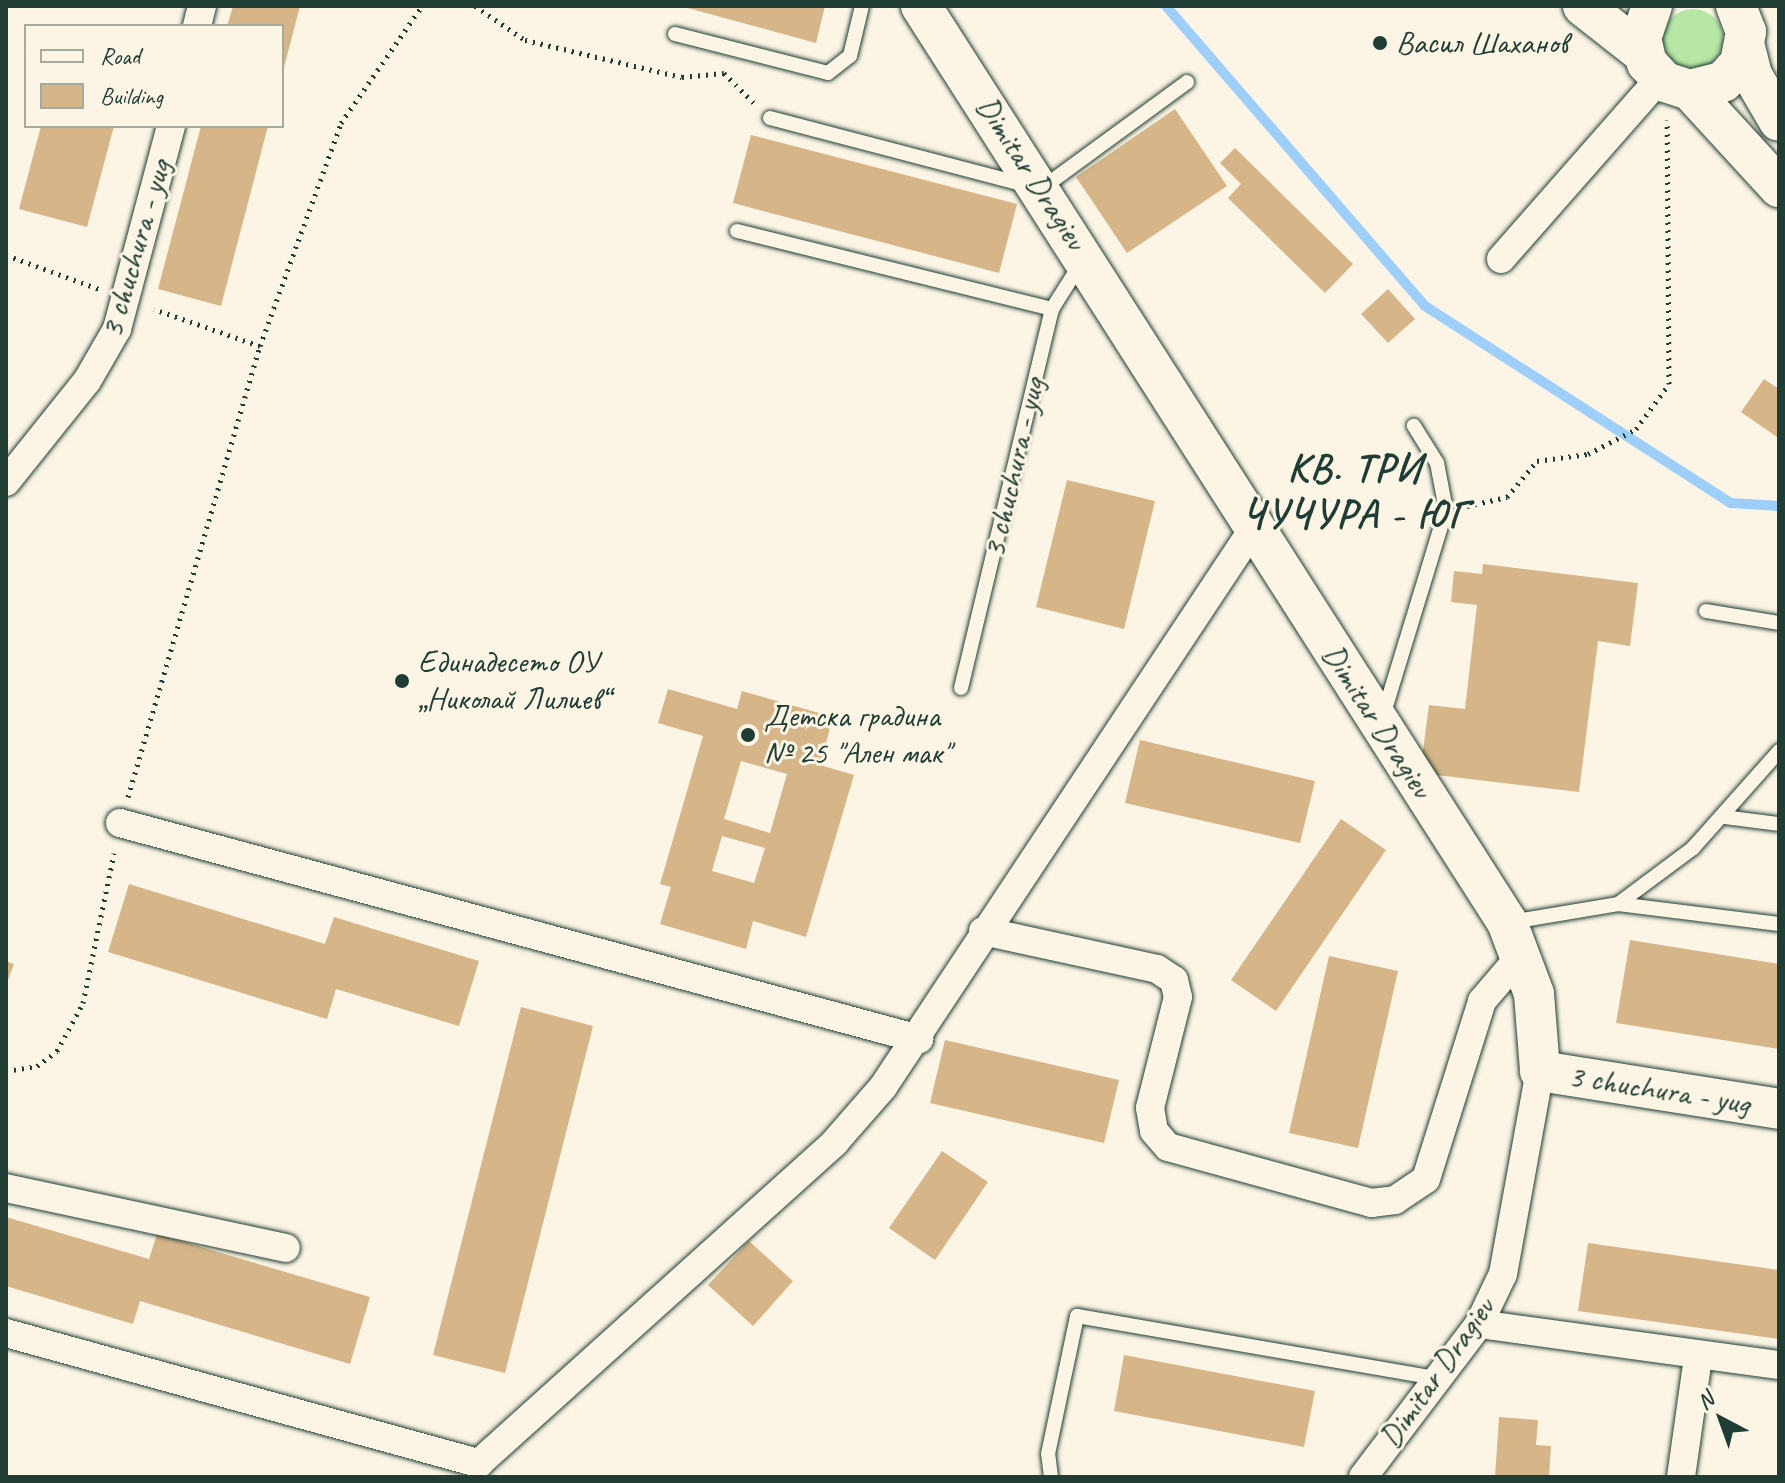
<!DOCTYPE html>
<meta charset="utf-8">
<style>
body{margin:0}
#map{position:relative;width:1785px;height:1483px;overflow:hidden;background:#fcf5e5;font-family:Caveat,sans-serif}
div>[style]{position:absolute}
.green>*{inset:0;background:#b7e6a5}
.round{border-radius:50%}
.stream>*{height:10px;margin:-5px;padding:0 5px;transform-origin:5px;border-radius:5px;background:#9dcffa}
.building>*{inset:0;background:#d6b589}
.path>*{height:5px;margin-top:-2.5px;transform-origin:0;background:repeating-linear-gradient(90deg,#1f3d34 0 2px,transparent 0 8px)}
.roads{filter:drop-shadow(0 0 2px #1f3d34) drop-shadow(0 0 2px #1f3d34)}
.lane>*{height:14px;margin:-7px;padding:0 7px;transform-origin:7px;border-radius:7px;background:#fcf5e5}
.street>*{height:28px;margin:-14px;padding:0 14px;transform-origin:14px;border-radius:14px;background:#fcf5e5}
.secondary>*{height:40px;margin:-20px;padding:0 20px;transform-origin:20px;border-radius:20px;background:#fcf5e5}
.dots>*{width:22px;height:22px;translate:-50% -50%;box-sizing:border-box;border:4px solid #fcf5e5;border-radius:50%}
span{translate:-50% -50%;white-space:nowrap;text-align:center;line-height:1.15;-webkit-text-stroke:6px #fcf5e5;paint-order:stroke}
.poi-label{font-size:32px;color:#1f3d34}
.left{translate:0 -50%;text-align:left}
.street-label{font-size:32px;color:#1f3d34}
.district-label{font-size:40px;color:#1f3d34;font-weight:700;letter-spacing:2px}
.frame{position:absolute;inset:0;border:8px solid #1f3d34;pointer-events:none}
.legend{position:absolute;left:24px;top:24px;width:260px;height:104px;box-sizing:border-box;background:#fcf5e5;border:2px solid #a4ab9e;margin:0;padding:10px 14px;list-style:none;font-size:24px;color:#1f3d34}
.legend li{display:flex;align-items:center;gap:16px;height:40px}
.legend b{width:40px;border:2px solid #a4ab9e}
.north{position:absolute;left:1681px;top:1379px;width:80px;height:80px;-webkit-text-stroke:6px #fcf5e5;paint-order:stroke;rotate:319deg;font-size:22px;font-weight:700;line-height:32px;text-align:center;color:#1f3d34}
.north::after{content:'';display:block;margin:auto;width:28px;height:36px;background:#1f3d34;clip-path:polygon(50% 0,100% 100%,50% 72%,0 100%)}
</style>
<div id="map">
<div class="green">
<div class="round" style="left:1663px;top:9px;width:60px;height:60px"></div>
</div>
<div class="stream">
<div style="left:1166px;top:6px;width:396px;rotate:49.2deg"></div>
<div style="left:1425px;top:306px;width:364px;rotate:32.8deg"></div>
<div style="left:1731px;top:503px;width:48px;rotate:3.6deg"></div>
</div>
<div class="building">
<div style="clip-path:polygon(233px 6px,300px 6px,283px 71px,282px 26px,227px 26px)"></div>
<div style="clip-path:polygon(680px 6px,825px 6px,816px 43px)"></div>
<div style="clip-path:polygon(1175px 109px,1227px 186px,1127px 253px,1076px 177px)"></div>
<div style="clip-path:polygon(41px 126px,114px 126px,87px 227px,19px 209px)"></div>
<div style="clip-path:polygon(201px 126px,268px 126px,221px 306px,158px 289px)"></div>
<div style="clip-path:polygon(751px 135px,1017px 204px,999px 273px,733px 203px)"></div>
<div style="clip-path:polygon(1235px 148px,1353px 264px,1325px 293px,1228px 198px,1241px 184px,1220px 163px)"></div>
<div style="clip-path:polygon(1388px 289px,1415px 319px,1388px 343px,1361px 314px)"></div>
<div style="clip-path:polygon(1764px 379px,1779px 389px,1777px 437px,1741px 412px)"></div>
<div style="clip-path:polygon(1067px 480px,1155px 501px,1124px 629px,1036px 607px)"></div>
<div style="clip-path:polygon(1483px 564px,1638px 583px,1630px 646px,1598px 641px,1579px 792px,1420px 773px,1429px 705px,1465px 709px,1477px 605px,1451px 602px,1454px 571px,1482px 574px)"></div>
<div style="clip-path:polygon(evenodd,668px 689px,737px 709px,742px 691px,833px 717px,820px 765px,854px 775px,806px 937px,753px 921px,746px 949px,660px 924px,671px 887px,660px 884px,703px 736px,658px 723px,668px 689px,741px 761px,787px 774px,770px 833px,724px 819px,741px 761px,668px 689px,722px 836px,765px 848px,754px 883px,712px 871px,722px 836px)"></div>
<div style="clip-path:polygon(1140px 740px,1315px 781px,1300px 843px,1125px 803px)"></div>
<div style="clip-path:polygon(1341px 819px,1386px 850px,1276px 1011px,1231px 980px)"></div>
<div style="clip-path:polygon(129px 884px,325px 944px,334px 917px,479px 961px,459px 1026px,336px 989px,327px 1019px,108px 952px)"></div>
<div style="clip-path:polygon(1630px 940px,1779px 964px,1779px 1049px,1616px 1023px)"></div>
<div style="clip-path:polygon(1329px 956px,1398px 971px,1358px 1148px,1289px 1133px)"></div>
<div style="clip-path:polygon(6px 961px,14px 964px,6px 985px)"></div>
<div style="clip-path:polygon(521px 1007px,593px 1026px,505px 1373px,433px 1355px)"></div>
<div style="clip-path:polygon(945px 1040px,1119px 1080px,1104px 1143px,930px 1103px)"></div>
<div style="clip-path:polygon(942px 1151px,988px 1182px,935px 1260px,889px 1228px)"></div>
<div style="clip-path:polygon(6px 1217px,149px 1259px,157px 1234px,370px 1297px,350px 1364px,140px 1301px,133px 1324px,6px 1286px)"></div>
<div style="clip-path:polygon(749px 1241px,793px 1281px,753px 1326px,708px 1285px)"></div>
<div style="clip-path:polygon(1588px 1243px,1779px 1270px,1779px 1339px,1578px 1311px)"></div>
<div style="clip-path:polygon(1124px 1355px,1315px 1391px,1304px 1447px,1114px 1411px)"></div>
<div style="clip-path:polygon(1499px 1417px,1538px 1420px,1536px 1445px,1551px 1446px,1549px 1477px,1495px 1477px)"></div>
</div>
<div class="path">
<div style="left:475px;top:6px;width:60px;rotate:34.2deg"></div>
<div style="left:525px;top:40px;width:161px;rotate:13.3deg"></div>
<div style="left:682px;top:77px;width:42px;rotate:-5.4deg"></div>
<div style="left:724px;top:73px;width:42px;rotate:45deg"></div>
<div style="left:6px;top:255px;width:99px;rotate:20.1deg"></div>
<div style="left:260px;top:346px;width:237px;rotate:-70deg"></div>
<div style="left:341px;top:123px;width:142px;rotate:-55.3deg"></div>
<div style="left:1467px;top:506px;width:41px;rotate:-12.7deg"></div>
<div style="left:1507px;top:497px;width:47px;rotate:-50.2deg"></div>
<div style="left:1537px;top:461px;width:51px;rotate:-7.8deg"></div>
<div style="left:1588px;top:454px;width:54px;rotate:-27.5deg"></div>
<div style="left:1636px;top:429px;width:56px;rotate:-53.7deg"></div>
<div style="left:1669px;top:384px;width:264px;rotate:-90.4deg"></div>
<div style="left:128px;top:797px;width:470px;rotate:-73.7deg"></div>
<div style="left:260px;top:346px;width:112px;rotate:-160.8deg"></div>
<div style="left:6px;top:1071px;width:31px;rotate:-9deg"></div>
<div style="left:37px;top:1066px;width:25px;rotate:-37deg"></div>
<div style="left:57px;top:1051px;width:55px;rotate:-61.6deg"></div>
<div style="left:83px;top:1003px;width:153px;rotate:-78.3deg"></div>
</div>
<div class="roads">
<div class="lane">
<div style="left:675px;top:34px;width:158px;rotate:14.3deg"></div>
<div style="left:828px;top:73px;width:28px;rotate:-38deg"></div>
<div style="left:850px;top:56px;width:51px;rotate:-76.5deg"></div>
<div style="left:770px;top:118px;width:280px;rotate:14.7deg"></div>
<div style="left:1041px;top:189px;width:181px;rotate:-36.2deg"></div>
<div style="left:737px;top:231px;width:325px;rotate:13.9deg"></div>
<div style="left:1706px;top:611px;width:74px;rotate:9.3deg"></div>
<div style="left:961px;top:688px;width:390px;rotate:-76.5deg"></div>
<div style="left:1052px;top:309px;width:54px;rotate:-57.8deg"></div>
<div style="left:1383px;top:716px;width:215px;rotate:-73deg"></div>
<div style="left:1446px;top:510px;width:48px;rotate:-100.8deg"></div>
<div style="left:1437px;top:463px;width:44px;rotate:-121.9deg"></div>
<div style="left:1724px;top:817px;width:55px;rotate:7.3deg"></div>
<div style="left:1618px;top:904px;width:162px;rotate:7.1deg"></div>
<div style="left:1511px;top:922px;width:109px;rotate:-9.5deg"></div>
<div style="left:1618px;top:904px;width:94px;rotate:-36.7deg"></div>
<div style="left:1693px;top:848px;width:130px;rotate:-48.4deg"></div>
<div style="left:1051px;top:1477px;width:23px;rotate:-97deg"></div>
<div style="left:1048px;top:1454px;width:141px;rotate:-78.1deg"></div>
<div style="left:1077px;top:1316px;width:363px;rotate:9.8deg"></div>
</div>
<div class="street">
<div style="left:197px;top:26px;width:21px;rotate:-76deg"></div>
<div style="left:1501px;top:259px;width:241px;rotate:-48.7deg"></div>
<div style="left:6px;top:482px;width:129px;rotate:-51.3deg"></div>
<div style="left:87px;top:381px;width:60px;rotate:-60deg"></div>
<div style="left:117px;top:329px;width:210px;rotate:-75.1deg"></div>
<div style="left:120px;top:823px;width:828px;rotate:15.13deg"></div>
<div style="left:983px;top:931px;width:178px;rotate:12.3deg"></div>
<div style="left:1157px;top:969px;width:20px;rotate:33deg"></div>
<div style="left:1174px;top:980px;width:17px;rotate:77deg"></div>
<div style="left:1178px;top:997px;width:114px;rotate:104.2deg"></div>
<div style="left:1150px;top:1108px;width:23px;rotate:80deg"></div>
<div style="left:1154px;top:1131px;width:21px;rotate:49deg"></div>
<div style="left:1168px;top:1147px;width:211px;rotate:15.4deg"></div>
<div style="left:1371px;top:1203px;width:24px;rotate:-7deg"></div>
<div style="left:1395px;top:1200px;width:37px;rotate:-34deg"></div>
<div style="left:1426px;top:1179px;width:187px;rotate:-72.5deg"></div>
<div style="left:1482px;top:1001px;width:63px;rotate:-49.5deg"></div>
<div style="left:6px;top:1188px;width:286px;rotate:12.1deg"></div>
<div style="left:1479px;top:1324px;width:303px;rotate:7.8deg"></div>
<div style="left:6px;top:1333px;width:491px;rotate:15.4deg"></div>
<div style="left:479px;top:1463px;width:479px;rotate:-42deg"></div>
<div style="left:835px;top:1142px;width:73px;rotate:-48.9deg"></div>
<div style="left:883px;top:1087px;width:673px;rotate:-56.45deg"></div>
<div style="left:1363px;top:1477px;width:192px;rotate:-52.8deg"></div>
<div style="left:1479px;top:1324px;width:55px;rotate:-64.4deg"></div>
<div style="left:1503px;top:1274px;width:206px;rotate:-79.7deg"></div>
<div style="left:1681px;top:1477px;width:121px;rotate:-81.9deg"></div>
</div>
<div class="secondary">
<div style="left:921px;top:6px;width:1087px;rotate:57.39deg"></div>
<div style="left:1507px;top:922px;width:77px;rotate:69.4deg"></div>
<div style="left:1534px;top:994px;width:77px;rotate:85.5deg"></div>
<div style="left:1540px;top:1071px;width:242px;rotate:9deg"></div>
<div style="left:1583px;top:6px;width:76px;rotate:38.1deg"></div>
<div style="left:1652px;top:6px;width:34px;rotate:109deg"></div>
<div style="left:1641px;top:38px;width:26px;rotate:77deg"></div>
<div style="left:1647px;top:63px;width:26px;rotate:47deg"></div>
<div style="left:1665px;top:82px;width:26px;rotate:18deg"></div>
<div style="left:1690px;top:90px;width:34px;rotate:-14deg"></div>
<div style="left:1723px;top:82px;width:25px;rotate:-48deg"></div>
<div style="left:1740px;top:63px;width:32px;rotate:-79deg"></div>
<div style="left:1746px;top:32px;width:28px;rotate:-111deg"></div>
<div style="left:1745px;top:47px;width:29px;rotate:76deg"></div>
<div style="left:1752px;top:75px;width:53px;rotate:59.6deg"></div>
<div style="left:1690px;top:90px;width:132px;rotate:47.5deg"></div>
</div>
</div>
<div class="dots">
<div style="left:1380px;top:43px;background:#1f3d34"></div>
<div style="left:402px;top:681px;background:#1f3d34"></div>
<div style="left:748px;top:735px;background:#1f3d34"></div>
</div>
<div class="poi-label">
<span class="left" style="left:1396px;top:43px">Васил Шаханов</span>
<span class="left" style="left:418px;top:681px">Единадесето ОУ<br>„Николай Лилиев“</span>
<span class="left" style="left:764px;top:735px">Детска градина<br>№ 25 "Ален мак"</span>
</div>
<div class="street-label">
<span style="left:1031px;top:173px;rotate:57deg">Dimitar Dragiev</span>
<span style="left:136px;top:249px;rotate:-74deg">3 chuchura - yug</span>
<span style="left:1014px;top:468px;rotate:-77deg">3 chuchura - yug</span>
<span style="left:1377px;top:721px;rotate:57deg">Dimitar Dragiev</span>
<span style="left:1659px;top:1090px;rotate:9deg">3 chuchura - yug</span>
<span style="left:1437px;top:1373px;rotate:-55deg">Dimitar Dragiev</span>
</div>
<div class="district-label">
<span style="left:1355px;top:491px">КВ. ТРИ<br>ЧУЧУРА - ЮГ</span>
</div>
<div class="frame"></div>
<ul class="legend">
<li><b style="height:10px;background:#fcf5e5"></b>Road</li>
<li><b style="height:22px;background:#d6b589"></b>Building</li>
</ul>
<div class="north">N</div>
</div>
